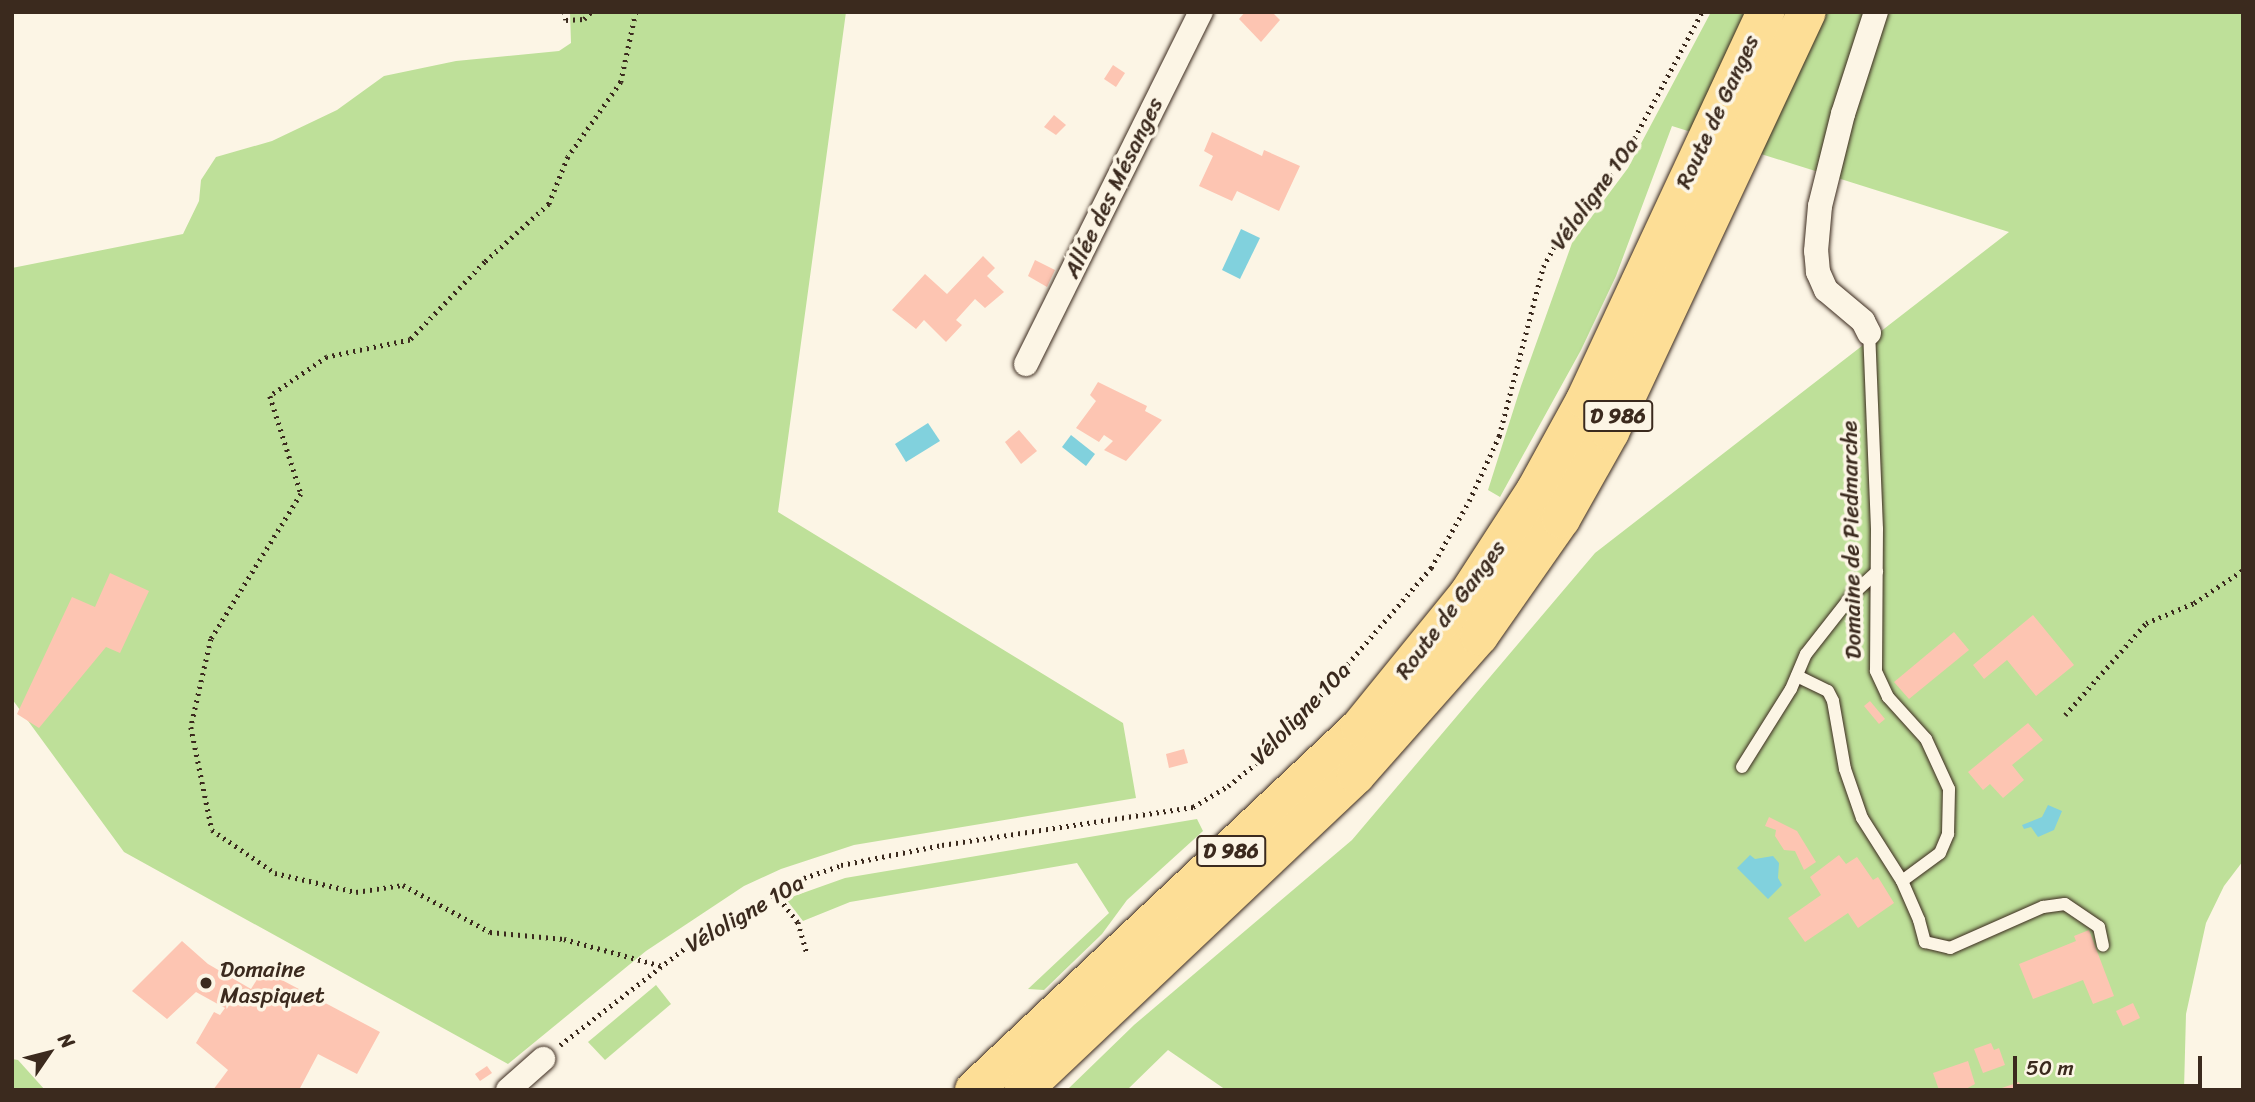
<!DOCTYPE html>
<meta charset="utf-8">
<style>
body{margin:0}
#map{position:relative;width:2255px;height:1102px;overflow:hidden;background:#fcf5e5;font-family:Sriracha,sans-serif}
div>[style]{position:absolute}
.green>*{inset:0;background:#bee099}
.water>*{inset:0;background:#81d1dd}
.building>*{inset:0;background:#fdc5b2}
.path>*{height:4.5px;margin-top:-2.25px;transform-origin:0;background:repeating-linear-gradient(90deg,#3b2a1e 0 2px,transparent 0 7px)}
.roads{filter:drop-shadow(0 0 2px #3b2a1e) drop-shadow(0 0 2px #3b2a1e)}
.lane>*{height:12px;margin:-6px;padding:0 6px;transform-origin:6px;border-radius:6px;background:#fcf5e5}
.street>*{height:24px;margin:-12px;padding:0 12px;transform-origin:12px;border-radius:12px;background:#fcf5e5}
.primary>*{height:38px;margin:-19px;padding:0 19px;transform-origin:19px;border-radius:19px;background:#fdde96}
.dots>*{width:19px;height:19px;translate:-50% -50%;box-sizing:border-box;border:4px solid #fcf5e5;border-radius:50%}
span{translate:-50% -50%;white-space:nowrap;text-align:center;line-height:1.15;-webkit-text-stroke:7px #fcf5e5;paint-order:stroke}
.shield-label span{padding:2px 5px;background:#fcf5e5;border:2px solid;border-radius:5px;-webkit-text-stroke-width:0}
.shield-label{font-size:21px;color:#3b2a1e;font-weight:700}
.street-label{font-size:23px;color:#3b2a1e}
.poi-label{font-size:23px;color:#3b2a1e}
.left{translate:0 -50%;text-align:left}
.frame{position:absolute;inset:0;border:14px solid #3b2a1e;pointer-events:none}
.north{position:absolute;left:14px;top:1018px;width:70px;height:70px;-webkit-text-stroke:5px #fcf5e5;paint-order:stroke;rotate:55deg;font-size:19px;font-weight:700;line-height:28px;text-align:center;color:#3b2a1e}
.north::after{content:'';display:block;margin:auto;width:24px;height:32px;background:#3b2a1e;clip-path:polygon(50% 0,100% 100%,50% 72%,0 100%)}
.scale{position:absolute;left:2013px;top:1056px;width:189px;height:32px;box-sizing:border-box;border:4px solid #3b2a1e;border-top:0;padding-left:9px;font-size:21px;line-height:24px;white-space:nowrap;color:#3b2a1e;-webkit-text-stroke:5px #fcf5e5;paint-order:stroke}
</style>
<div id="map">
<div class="green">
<div style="clip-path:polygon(570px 12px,846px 12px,778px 512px,1123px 723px,1136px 798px,854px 845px,781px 869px,744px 886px,646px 951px,508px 1064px,124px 852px,12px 699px,12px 268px,183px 234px,199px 201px,201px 180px,216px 157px,272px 141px,337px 110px,384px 76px,456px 61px,559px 51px,571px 43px)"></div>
<div style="clip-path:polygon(1711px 12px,2243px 12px,2243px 861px,2224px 886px,2206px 923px,2186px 1014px,2184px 1090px,1226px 1090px,1168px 1050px,1127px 1090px,1067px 1090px,1134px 1025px,1352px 840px,1595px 553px,2009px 232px,1672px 126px,1616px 276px,1581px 350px,1500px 497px,1488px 490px,1521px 386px,1572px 243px,1628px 168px)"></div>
<div style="clip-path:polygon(1197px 819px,1203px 831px,1127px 900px,1102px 934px,1044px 990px,1028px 989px,1109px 913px,1077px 863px,850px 902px,803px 921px,786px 899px,845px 878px)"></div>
<div style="clip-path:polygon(656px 985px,671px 1004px,605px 1060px,588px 1042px)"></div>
<div style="clip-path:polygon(12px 1059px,18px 1060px,45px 1090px,12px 1090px)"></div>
</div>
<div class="water">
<div style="clip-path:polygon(1241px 229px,1260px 238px,1240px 279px,1222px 270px)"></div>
<div style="clip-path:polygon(928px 423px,940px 441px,906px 462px,895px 444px)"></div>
<div style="clip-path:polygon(1071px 435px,1095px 454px,1086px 466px,1062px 447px)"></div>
<div style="clip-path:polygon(2048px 805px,2062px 811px,2054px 830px,2038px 837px,2031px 827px,2024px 829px,2022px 825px,2042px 817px)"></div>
<div style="clip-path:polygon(1750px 855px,1755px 859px,1773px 856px,1779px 863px,1778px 878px,1782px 885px,1768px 899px,1737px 868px)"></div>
</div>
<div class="building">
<div style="clip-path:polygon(1245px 12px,1272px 12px,1280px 20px,1261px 42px,1239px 19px)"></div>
<div style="clip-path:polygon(1113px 65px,1125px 73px,1116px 87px,1104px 79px)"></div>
<div style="clip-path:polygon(1054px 115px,1066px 125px,1056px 135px,1044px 127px)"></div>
<div style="clip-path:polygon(1212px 132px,1262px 156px,1264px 150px,1300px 166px,1279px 211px,1237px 191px,1232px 201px,1199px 186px,1213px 156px,1204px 151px)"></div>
<div style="clip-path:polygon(983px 256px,995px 268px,987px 276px,1004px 292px,985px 308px,975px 299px,956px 320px,962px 325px,946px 342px,924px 320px,916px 329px,892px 310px,925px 274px,947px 294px)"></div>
<div style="clip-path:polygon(1035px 260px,1055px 270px,1047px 287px,1028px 276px)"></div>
<div style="clip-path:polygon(1098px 382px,1147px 406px,1145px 411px,1162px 420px,1126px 461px,1104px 450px,1113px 441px,1104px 435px,1099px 442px,1076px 428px,1096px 401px,1090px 395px)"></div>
<div style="clip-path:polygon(1019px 430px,1037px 451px,1021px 464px,1005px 442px)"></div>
<div style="clip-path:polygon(110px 573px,149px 591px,120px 653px,106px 647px,39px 728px,17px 714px,72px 597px,95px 607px)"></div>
<div style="clip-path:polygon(2033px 615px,2074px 665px,2036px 696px,2007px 660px,1984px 679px,1973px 665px)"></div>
<div style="clip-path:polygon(1954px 632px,1969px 650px,1909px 699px,1894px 682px)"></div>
<div style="clip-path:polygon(1870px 701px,1885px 719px,1879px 724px,1864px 706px)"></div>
<div style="clip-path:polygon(2028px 723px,2043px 740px,2012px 765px,2024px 780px,2003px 798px,1990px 784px,1983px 790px,1968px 772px)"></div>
<div style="clip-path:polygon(1184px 749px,1188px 763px,1169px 768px,1166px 754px)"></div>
<div style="clip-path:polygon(1769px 817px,1797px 831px,1816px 862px,1804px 870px,1795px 851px,1784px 850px,1775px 836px,1776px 830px,1765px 826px)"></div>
<div style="clip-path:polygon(1839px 855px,1846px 864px,1857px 857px,1873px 880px,1878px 877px,1894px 903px,1858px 928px,1848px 913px,1805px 942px,1788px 918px,1821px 895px,1810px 877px)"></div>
<div style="clip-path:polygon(2089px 930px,2114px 996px,2093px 1004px,2083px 980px,2033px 999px,2019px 964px,2076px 941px,2074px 936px)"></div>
<div style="clip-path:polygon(182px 941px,208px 964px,251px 989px,263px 970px,380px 1032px,357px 1074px,318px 1054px,299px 1090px,213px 1090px,228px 1070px,196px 1043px,214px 1012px,220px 1015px,225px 1008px,196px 992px,167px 1019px,132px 991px)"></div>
<div style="clip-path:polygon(2133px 1003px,2140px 1018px,2123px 1026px,2116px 1011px)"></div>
<div style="clip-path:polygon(1991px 1043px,1994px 1050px,1999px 1048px,2005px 1065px,1983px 1073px,1974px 1049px)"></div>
<div style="clip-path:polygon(1968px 1061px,1975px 1084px,1964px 1090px,1939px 1090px,1933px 1073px)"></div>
<div style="clip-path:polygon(487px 1066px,492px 1073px,480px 1081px,475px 1074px)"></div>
<div style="clip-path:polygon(2019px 1082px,2022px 1090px,1999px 1090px,1999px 1089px)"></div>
</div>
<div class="path">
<div style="left:565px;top:12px;width:8px;rotate:83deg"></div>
<div style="left:566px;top:20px;width:18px;rotate:-3deg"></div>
<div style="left:584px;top:19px;width:10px;rotate:-45deg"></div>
<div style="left:636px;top:12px;width:72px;rotate:102.1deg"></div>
<div style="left:621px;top:82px;width:92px;rotate:125.2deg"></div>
<div style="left:568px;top:157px;width:51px;rotate:112deg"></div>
<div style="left:549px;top:204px;width:86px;rotate:137.8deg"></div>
<div style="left:485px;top:262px;width:108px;rotate:133.9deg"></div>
<div style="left:410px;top:340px;width:85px;rotate:168.4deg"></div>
<div style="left:327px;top:357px;width:69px;rotate:145.6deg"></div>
<div style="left:270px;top:396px;width:103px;rotate:72.4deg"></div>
<div style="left:301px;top:494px;width:171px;rotate:121.8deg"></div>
<div style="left:211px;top:639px;width:90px;rotate:102.8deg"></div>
<div style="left:191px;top:727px;width:105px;rotate:78.5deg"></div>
<div style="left:212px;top:830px;width:76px;rotate:34.3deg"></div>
<div style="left:275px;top:873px;width:83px;rotate:13.2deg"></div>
<div style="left:356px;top:892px;width:48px;rotate:-8.5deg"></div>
<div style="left:403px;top:885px;width:99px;rotate:28.4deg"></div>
<div style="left:490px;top:932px;width:74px;rotate:5.4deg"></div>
<div style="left:564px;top:939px;width:102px;rotate:15.4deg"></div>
<div style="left:2065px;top:715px;width:123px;rotate:-48.6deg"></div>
<div style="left:2146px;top:623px;width:52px;rotate:-22.6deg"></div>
<div style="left:2194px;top:603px;width:59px;rotate:-34deg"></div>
<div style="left:775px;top:893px;width:37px;rotate:52deg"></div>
<div style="left:798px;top:922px;width:33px;rotate:74deg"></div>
<div style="left:560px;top:1045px;width:165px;rotate:-37.8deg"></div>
<div style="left:690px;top:944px;width:51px;rotate:-33.1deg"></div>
<div style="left:733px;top:916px;width:81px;rotate:-28.2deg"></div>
<div style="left:804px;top:878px;width:39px;rotate:-19deg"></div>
<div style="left:841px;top:865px;width:103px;rotate:-11.2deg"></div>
<div style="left:942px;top:845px;width:254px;rotate:-8.6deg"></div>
<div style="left:1193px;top:807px;width:41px;rotate:-31deg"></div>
<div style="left:1228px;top:786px;width:59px;rotate:-38.8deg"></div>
<div style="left:1274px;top:749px;width:240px;rotate:-49.1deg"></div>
<div style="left:1431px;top:568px;width:77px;rotate:-60.4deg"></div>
<div style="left:1469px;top:501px;width:72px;rotate:-65.2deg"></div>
<div style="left:1499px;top:436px;width:175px;rotate:-75.4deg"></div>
<div style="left:1543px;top:267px;width:38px;rotate:-61deg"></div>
<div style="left:1561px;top:234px;width:93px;rotate:-49.8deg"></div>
<div style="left:1621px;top:163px;width:171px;rotate:-61.8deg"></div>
</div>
<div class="roads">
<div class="lane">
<div style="left:1797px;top:676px;width:34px;rotate:26deg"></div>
<div style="left:1828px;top:691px;width:11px;rotate:63deg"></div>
<div style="left:1833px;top:701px;width:69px;rotate:80deg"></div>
<div style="left:1845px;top:769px;width:52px;rotate:70.9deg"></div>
<div style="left:1862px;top:818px;width:75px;rotate:57.6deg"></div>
<div style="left:1902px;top:881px;width:47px;rotate:-36.4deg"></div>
<div style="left:1940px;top:853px;width:21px;rotate:-67deg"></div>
<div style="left:1948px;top:834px;width:45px;rotate:-88.7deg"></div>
<div style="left:1949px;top:789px;width:55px;rotate:-114.7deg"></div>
<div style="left:1926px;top:739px;width:57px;rotate:-132.1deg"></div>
<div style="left:1888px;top:697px;width:29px;rotate:-115deg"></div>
<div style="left:1876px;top:671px;width:142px;rotate:-89.6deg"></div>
<div style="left:1877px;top:529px;width:196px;rotate:-92.3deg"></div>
<div style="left:1742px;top:767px;width:92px;rotate:-57.9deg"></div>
<div style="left:1791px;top:689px;width:38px;rotate:-67deg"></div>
<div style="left:1806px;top:654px;width:76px;rotate:-51.9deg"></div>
<div style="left:1853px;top:594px;width:33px;rotate:-43deg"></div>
<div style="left:1902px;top:881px;width:43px;rotate:66.4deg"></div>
<div style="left:1919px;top:920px;width:23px;rotate:75deg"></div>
<div style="left:1925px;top:942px;width:26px;rotate:13deg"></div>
<div style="left:1950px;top:948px;width:102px;rotate:-23.8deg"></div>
<div style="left:2043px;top:907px;width:22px;rotate:-8deg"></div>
<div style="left:2065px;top:904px;width:41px;rotate:34.1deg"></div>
<div style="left:2099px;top:927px;width:19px;rotate:78deg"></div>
</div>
<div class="street">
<div style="left:1869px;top:333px;width:13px;rotate:-117deg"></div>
<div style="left:1863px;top:321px;width:48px;rotate:-140deg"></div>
<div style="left:1826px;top:290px;width:20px;rotate:-114deg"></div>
<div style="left:1818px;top:272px;width:21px;rotate:-95deg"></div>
<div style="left:1816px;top:251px;width:45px;rotate:-84.9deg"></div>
<div style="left:1820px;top:206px;width:95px;rotate:-76deg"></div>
<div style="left:1843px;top:114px;width:107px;rotate:-72.1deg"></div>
<div style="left:1026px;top:364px;width:393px;rotate:-63.6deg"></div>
<div style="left:508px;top:1090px;width:47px;rotate:-41.5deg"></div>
</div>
<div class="primary">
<div style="left:974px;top:1090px;width:530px;rotate:-43.24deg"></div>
<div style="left:1360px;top:727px;width:171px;rotate:-50.9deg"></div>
<div style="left:1468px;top:594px;width:123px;rotate:-57deg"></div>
<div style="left:1535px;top:491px;width:104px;rotate:-61.2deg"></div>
<div style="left:1585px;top:400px;width:428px;rotate:-65deg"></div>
<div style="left:1023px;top:1090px;width:458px;rotate:-43.4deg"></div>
<div style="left:1356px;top:775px;width:186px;rotate:-48.5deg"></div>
<div style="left:1479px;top:636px;width:143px;rotate:-55deg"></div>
<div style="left:1561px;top:519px;width:100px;rotate:-60.6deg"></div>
<div style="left:1610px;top:432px;width:464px;rotate:-64.9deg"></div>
</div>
</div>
<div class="dots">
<div style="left:206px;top:983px;background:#3b2a1e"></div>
</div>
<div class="shield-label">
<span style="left:1618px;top:416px">D 986</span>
<span style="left:1231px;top:851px">D 986</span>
</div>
<div class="street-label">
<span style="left:1718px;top:112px;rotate:-65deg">Route de Ganges</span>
<span style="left:1114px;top:188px;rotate:-64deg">Allée des Mésanges</span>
<span style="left:1595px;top:194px;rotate:-54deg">Véloligne 10a</span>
<span style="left:1852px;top:540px;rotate:-91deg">Domaine de Piedmarche</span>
<span style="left:1451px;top:610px;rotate:-53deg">Route de Ganges</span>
<span style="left:1301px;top:714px;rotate:-46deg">Véloligne 10a</span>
<span style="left:745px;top:914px;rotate:-30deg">Véloligne 10a</span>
</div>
<div class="poi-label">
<span class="left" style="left:220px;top:983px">Domaine<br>Maspiquet</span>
</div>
<div class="frame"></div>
<div class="north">N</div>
<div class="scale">50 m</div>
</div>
